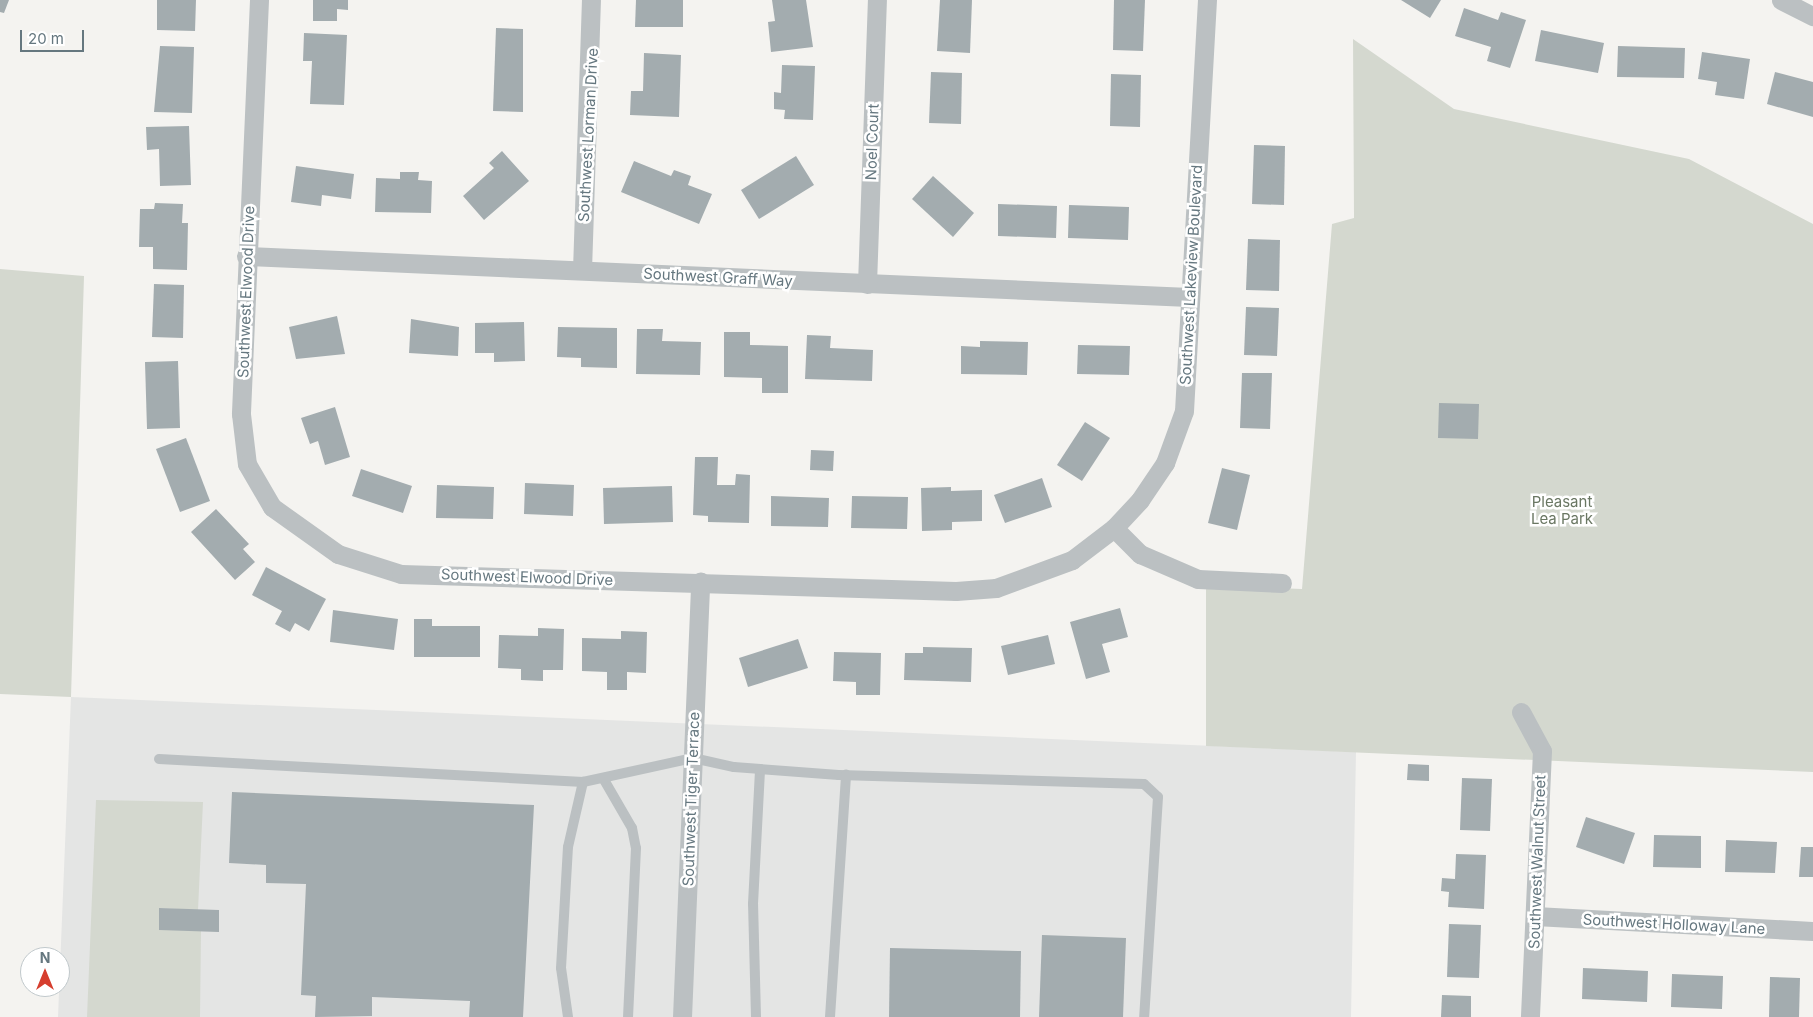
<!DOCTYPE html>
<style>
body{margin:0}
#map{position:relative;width:1813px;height:1017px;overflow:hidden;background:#f4f3f0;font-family:Inter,sans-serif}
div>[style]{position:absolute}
.built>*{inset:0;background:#e4e5e4}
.green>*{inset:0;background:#d4d8cf}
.building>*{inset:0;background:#a3acaf}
.lane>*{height:10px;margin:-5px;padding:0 5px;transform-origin:5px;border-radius:5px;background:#bbc0c2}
.street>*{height:19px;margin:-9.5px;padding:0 9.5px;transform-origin:9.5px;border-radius:9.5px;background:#bbc0c2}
span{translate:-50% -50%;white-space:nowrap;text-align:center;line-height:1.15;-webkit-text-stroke:5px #fff;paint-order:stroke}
.street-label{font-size:15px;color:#65777f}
.park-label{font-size:15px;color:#6a7763}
.north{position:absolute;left:20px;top:947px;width:50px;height:50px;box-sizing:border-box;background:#fff;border:1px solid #c1c9cc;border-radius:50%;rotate:0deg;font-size:14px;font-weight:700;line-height:20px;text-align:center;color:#65777f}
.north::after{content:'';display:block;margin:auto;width:18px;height:22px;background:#d63e2e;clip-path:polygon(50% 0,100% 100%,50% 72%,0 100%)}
.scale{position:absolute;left:20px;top:30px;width:64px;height:22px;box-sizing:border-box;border:2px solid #65777f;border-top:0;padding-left:6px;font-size:15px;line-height:18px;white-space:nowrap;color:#65777f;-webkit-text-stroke:4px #fff;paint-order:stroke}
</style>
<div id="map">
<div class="built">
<div style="clip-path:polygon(71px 697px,1356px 752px,1351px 1017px,58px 1017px)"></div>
</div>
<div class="green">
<div style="clip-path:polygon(1353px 39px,1454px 109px,1689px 159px,1813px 224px,1813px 772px,1206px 746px,1206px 585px,1302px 589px,1332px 224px,1354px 218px)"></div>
<div style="clip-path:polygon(0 269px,84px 276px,71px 697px,0 694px)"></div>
<div style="clip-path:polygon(96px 800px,203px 802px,198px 910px,160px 908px,159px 929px,201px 931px,200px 1017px,87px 1017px)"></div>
</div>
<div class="building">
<div style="clip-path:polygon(0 0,9px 0,4px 13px,0 12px)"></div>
<div style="clip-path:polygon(157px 0,196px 0,195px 31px,157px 30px)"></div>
<div style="clip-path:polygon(313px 0,348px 0,348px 10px,337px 9px,337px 21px,313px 21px)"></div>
<div style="clip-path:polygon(636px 0,683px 0,683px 27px,635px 27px)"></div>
<div style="clip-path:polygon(772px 0,806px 0,813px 47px,771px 52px,768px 22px,775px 21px)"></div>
<div style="clip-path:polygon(940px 0,972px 0,970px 53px,937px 51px)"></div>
<div style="clip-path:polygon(1114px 0,1145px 0,1143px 51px,1113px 50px)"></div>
<div style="clip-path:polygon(1401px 0,1441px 0,1430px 18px)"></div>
<div style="clip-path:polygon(1464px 8px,1498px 20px,1501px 12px,1526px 20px,1510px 68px,1487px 61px,1491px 47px,1455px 36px)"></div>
<div style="clip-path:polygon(496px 28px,523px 29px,523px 112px,493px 111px)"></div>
<div style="clip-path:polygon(1541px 30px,1604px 43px,1598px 73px,1535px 61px)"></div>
<div style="clip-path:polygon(304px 33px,347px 35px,344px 105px,310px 104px,312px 61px,303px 61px)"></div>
<div style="clip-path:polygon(160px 46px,194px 47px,192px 113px,154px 112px)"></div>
<div style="clip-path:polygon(1618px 46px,1685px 48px,1684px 78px,1617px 77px)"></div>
<div style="clip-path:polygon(1702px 52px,1750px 59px,1744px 99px,1715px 95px,1717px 82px,1698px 79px)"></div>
<div style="clip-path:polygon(644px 53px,681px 55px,679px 117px,630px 115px,631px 91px,643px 91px)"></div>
<div style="clip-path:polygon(782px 65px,815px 66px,813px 120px,784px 119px,785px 110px,774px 109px,774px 92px,781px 93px)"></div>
<div style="clip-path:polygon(931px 72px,962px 73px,961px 124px,929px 123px)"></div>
<div style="clip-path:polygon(1775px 72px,1813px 82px,1813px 117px,1767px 104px)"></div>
<div style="clip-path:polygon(1111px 74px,1141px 75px,1140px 127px,1110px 126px)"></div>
<div style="clip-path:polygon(189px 126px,191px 185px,160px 186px,159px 149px,147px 150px,146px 127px)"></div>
<div style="clip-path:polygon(1254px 145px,1285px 146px,1284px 205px,1252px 204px)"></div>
<div style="clip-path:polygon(502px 151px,529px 181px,484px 220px,463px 196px,494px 168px,489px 163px)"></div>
<div style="clip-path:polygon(796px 156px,814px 185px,759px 219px,741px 190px)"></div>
<div style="clip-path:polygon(634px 161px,671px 176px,674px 170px,691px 176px,688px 185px,712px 194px,699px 224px,621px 192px)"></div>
<div style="clip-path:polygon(296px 166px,354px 174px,351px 199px,322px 195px,321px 206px,291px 202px)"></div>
<div style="clip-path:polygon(400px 172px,419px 172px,418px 180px,432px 181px,431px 213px,375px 212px,376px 178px,400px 179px)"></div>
<div style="clip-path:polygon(933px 176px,974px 213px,953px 237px,912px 199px)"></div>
<div style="clip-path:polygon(155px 203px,183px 204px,182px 223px,188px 223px,187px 270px,153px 269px,153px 247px,139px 247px,140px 209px,154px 209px)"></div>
<div style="clip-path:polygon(998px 204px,1057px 206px,1056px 238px,998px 236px)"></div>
<div style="clip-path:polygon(1069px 205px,1129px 207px,1128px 240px,1068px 238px)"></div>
<div style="clip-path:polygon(1248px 239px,1280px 240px,1279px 291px,1246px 290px)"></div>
<div style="clip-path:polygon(154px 284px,184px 285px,183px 338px,152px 337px)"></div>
<div style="clip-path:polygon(1246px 307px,1279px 308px,1277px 356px,1244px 355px)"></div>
<div style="clip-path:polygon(337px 316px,345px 354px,296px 359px,289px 327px)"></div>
<div style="clip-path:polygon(411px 319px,459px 327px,458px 356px,409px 353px)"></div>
<div style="clip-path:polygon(524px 322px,525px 361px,494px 362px,494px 353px,475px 353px,475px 323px)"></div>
<div style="clip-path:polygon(558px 327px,617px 328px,617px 368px,581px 367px,581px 358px,557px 357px)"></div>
<div style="clip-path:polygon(637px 329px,663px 329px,662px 341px,701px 342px,700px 375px,636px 374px)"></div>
<div style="clip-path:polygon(724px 332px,750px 332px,750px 345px,788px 346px,788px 393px,762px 393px,762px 378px,724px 377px)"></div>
<div style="clip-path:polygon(807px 335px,831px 336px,830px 348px,873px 350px,872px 381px,805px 379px)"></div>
<div style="clip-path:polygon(980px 341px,1028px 342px,1027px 375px,961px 374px,961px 346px,980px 347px)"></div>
<div style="clip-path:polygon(1078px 345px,1130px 346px,1129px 375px,1077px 374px)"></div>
<div style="clip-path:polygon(178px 361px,180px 428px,147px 429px,145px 362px)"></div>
<div style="clip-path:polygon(1242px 373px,1272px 373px,1270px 429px,1240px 428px)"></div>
<div style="clip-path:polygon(1439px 403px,1479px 404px,1478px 439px,1438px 438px)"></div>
<div style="clip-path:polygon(335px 407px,350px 457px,325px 465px,318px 441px,310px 444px,301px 418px)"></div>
<div style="clip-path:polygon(1085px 422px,1110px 438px,1082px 481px,1057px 465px)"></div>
<div style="clip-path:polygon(186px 438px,210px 501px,180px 512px,156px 449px)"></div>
<div style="clip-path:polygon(811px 450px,834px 451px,833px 471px,810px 470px)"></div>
<div style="clip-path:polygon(695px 457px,718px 457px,717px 485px,735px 485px,736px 474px,750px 475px,749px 523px,708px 522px,708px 516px,693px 515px)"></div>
<div style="clip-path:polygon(1222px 468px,1250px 475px,1237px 530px,1208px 523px)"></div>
<div style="clip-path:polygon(361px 469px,412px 486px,403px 513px,352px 496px)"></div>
<div style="clip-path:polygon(1042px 478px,1052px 507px,1005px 523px,994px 495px)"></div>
<div style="clip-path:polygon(525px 483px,574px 485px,573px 516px,524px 514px)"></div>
<div style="clip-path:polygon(437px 485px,494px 487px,493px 519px,436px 518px)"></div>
<div style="clip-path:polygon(672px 486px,673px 522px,604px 524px,603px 488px)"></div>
<div style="clip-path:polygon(951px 487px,951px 491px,982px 490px,982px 521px,952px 522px,952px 530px,922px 531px,921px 488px)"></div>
<div style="clip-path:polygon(771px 496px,829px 498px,828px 527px,771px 526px)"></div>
<div style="clip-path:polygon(852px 496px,908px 497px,907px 529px,851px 528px)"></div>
<div style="clip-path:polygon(216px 509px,249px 544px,243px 549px,255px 562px,235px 580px,191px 532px)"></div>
<div style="clip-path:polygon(266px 567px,326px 599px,309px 631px,295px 623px,290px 632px,275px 624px,282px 611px,252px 595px)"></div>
<div style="clip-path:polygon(1120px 608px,1128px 637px,1102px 644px,1110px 672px,1086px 679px,1070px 622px)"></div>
<div style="clip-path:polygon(333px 610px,398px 619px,394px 650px,330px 642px)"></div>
<div style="clip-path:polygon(414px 619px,432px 619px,432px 626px,480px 626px,480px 657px,414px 657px)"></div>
<div style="clip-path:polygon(538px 628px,564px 629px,563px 670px,543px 670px,543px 681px,521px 680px,521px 669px,498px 668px,499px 635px,538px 636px)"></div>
<div style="clip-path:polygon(621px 631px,647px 632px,646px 673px,627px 672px,627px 690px,607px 690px,607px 672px,582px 671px,582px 638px,621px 639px)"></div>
<div style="clip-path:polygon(1048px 635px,1055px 664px,1008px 675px,1001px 646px)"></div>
<div style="clip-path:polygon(798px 639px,808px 668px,748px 687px,739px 658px)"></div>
<div style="clip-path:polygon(923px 647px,972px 648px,971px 682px,904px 680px,905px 653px,923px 653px)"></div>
<div style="clip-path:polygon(834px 652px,881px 653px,880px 695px,856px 695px,856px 682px,833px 681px)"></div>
<div style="clip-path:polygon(1408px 764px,1429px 765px,1429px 781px,1407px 780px)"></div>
<div style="clip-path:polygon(1462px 778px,1492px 779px,1490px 831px,1460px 830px)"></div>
<div style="clip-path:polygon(232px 792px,534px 805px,523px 1017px,469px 1017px,470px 1001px,372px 997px,372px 1016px,315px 1017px,316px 996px,301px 995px,306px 884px,266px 883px,266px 865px,229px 863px)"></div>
<div style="clip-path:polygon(1586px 817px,1635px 833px,1624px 864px,1576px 847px)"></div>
<div style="clip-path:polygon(1654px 835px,1701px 836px,1701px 868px,1653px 867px)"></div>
<div style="clip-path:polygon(1726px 840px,1777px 842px,1775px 873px,1725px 872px)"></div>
<div style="clip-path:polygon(1801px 847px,1813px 847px,1813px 877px,1799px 877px)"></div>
<div style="clip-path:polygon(1456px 854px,1486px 855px,1484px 909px,1448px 907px,1449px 892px,1441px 891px,1442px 878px,1455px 879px)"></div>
<div style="clip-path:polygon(159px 908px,219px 910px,219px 932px,159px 930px)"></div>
<div style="clip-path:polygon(1449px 924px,1481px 925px,1479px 978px,1447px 977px)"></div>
<div style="clip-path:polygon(1042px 935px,1126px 938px,1123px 1017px,1039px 1017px)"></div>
<div style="clip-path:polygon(890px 948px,1021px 951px,1020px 1017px,889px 1017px)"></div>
<div style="clip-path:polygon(1583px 968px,1648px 971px,1647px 1002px,1582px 999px)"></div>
<div style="clip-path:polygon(1672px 974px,1723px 976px,1722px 1009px,1671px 1007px)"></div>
<div style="clip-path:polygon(1770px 977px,1800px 978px,1799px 1017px,1769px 1017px)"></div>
<div style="clip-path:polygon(1442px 995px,1471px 996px,1471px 1017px,1441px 1017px)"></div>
</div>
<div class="lane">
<div style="left:159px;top:759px;width:425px;rotate:3.1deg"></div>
<div style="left:603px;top:778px;width:58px;rotate:59.9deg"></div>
<div style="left:632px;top:828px;width:20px;rotate:79deg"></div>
<div style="left:636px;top:848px;width:169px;rotate:92.7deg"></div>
<div style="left:568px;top:1017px;width:49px;rotate:-98.1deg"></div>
<div style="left:561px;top:968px;width:121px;rotate:-86.7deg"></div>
<div style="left:568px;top:847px;width:67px;rotate:-77deg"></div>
<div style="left:583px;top:782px;width:113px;rotate:-12.3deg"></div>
<div style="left:693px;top:758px;width:42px;rotate:12.4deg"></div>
<div style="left:734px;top:767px;width:105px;rotate:4.4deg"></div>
<div style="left:839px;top:775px;width:305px;rotate:1.7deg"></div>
<div style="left:1144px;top:784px;width:19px;rotate:43deg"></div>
<div style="left:1158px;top:797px;width:220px;rotate:93.6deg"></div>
<div style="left:756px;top:1017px;width:113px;rotate:-91.5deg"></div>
<div style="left:753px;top:904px;width:135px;rotate:-87deg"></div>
<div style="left:830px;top:1017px;width:243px;rotate:-86.2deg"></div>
</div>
<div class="street">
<div style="left:259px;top:0;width:414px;rotate:92.5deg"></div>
<div style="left:241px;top:414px;width:50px;rotate:83.2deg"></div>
<div style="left:247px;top:464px;width:50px;rotate:59.8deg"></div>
<div style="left:272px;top:507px;width:81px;rotate:35.5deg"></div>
<div style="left:338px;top:554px;width:66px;rotate:17.6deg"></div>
<div style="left:401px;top:574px;width:555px;rotate:1.75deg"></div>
<div style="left:956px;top:591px;width:40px;rotate:-4.3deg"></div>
<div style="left:996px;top:588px;width:81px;rotate:-20.2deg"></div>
<div style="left:1072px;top:560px;width:53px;rotate:-37.3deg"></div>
<div style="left:1114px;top:528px;width:38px;rotate:-47deg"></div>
<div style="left:1140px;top:500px;width:45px;rotate:-56deg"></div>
<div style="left:1165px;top:463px;width:55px;rotate:-69.9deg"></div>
<div style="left:1184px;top:411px;width:412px;rotate:-86.8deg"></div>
<div style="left:1781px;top:0;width:36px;rotate:27deg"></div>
<div style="left:246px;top:256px;width:944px;rotate:2.49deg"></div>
<div style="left:582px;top:270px;width:270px;rotate:-88.1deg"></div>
<div style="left:867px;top:284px;width:284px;rotate:-88deg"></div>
<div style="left:1114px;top:528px;width:37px;rotate:45deg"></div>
<div style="left:1140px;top:554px;width:63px;rotate:23.3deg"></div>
<div style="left:1198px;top:579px;width:84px;rotate:2.7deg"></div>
<div style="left:1521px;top:712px;width:44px;rotate:61.7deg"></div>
<div style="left:1542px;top:751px;width:266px;rotate:92.6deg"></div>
<div style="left:1535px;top:916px;width:278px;rotate:3.1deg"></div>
<div style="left:682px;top:1017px;width:436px;rotate:-87.6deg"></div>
</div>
<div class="street-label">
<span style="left:588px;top:135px;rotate:-87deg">Southwest Lorman Drive</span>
<span style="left:872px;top:142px;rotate:-88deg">Noel Court</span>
<span style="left:1191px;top:275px;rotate:-87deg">Southwest Lakeview Boulevard</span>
<span style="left:718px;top:277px;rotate:3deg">Southwest Graff Way</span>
<span style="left:246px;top:292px;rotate:-88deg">Southwest Elwood Drive</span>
<span style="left:527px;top:577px;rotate:2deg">Southwest Elwood Drive</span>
<span style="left:691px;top:799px;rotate:-88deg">Southwest Tiger Terrace</span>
<span style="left:1537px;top:862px;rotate:-88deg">Southwest Walnut Street</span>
<span style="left:1674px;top:924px;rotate:3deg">Southwest Holloway Lane</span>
</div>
<div class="park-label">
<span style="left:1562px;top:510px">Pleasant<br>Lea Park</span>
</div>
<div class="north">N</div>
<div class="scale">20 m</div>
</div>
